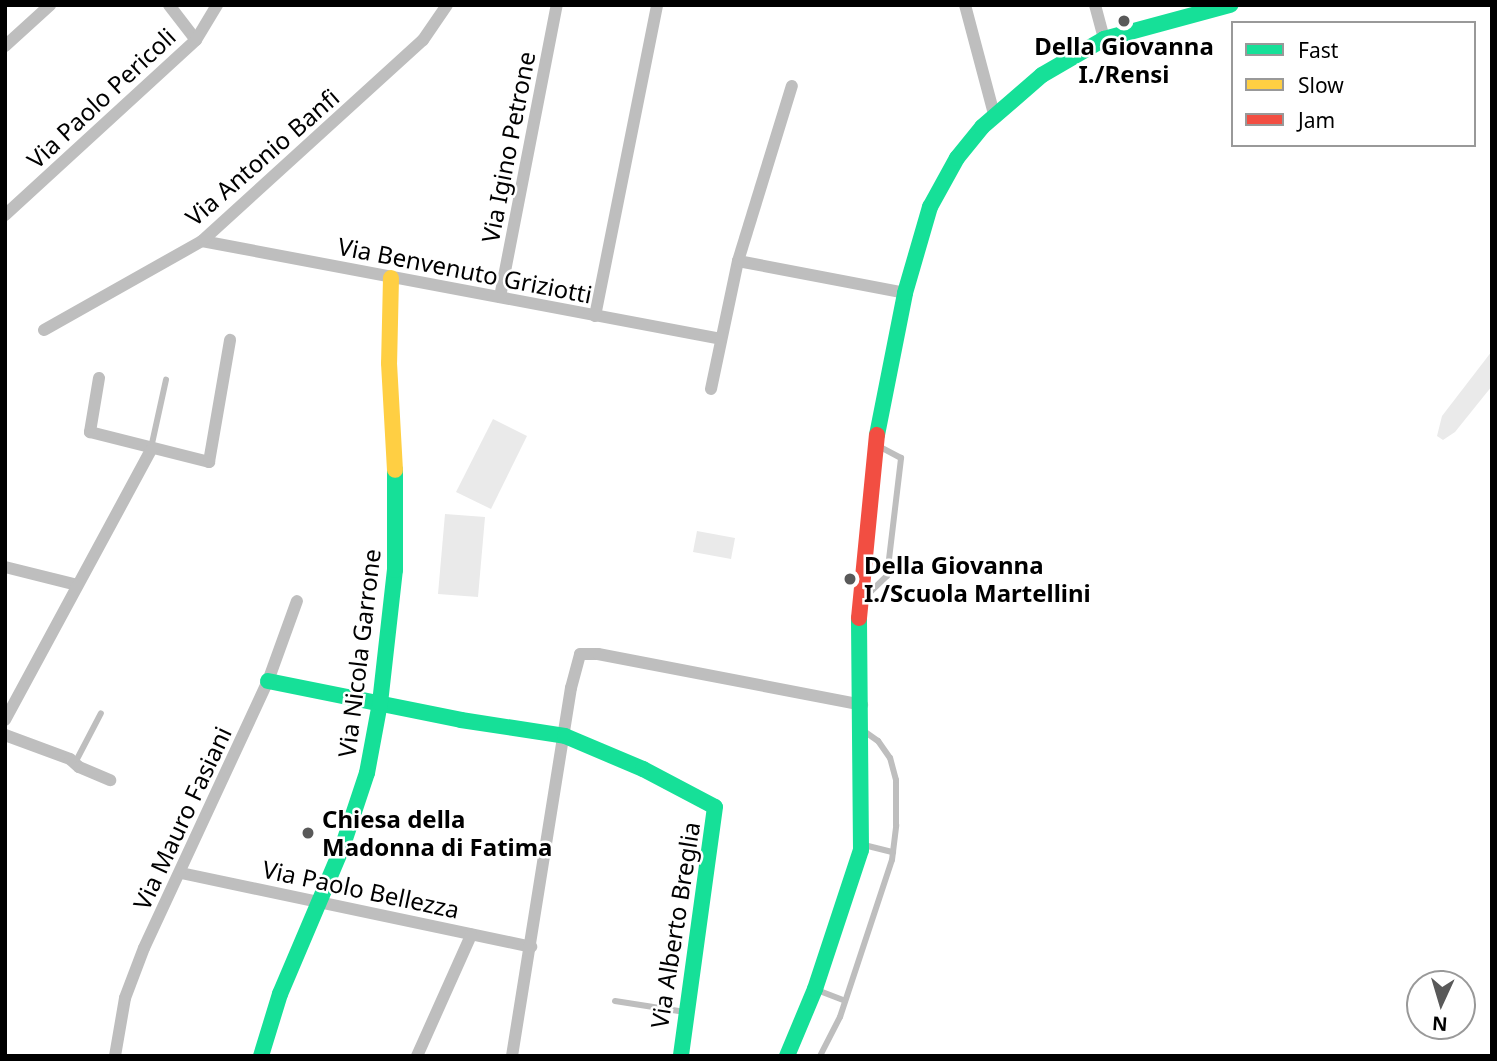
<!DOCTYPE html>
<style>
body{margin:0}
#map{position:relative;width:1497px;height:1061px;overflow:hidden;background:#fff;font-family:"Noto Sans",sans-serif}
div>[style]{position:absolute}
.green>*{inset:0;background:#eaeaea}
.lane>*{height:6px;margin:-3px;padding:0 3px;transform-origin:3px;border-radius:3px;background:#bebebe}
.street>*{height:12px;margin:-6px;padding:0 6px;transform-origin:6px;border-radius:6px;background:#bebebe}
.fast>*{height:16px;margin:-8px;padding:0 8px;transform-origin:8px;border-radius:8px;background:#16e098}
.slow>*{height:16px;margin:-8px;padding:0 8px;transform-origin:8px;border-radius:8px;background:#ffcf43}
.jam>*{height:16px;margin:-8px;padding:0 8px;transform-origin:8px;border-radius:8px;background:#f24e42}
.dots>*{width:19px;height:19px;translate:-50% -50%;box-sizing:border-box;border:4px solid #fff;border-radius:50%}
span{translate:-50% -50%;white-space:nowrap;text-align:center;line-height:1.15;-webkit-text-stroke:5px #fff;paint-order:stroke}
.poi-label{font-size:24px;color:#000;font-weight:700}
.left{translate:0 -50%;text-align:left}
.street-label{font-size:24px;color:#000}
.frame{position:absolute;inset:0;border:7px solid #000;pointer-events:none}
.legend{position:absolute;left:1231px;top:21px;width:245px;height:126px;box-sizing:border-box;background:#fff;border:2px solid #999;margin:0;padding:9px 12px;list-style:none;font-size:21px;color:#000}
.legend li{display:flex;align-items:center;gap:14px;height:35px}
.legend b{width:35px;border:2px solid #999}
.north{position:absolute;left:1406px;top:970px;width:70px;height:70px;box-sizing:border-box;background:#fff;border:2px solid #999;border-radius:50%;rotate:184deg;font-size:19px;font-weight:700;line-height:28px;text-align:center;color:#000}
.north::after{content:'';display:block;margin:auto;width:24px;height:32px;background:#595959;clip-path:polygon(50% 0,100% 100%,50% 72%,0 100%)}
</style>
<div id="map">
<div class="green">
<div style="clip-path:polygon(1492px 351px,1492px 386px,1455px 432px,1443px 440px,1437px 436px,1442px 416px)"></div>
<div style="clip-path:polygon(493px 419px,527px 436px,491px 509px,456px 492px)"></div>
<div style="clip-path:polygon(445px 514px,485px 517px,478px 597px,438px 594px)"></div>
<div style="clip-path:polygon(697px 531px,735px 538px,731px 559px,693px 552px)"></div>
</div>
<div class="lane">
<div style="left:151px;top:448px;width:70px;rotate:-77.6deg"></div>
<div style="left:864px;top:598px;width:32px;rotate:-44deg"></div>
<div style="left:887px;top:576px;width:119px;rotate:-83.2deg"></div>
<div style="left:901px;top:458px;width:27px;rotate:-152deg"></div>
<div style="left:75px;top:763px;width:56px;rotate:-62.5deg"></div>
<div style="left:864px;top:845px;width:30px;rotate:14deg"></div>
<div style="left:817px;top:990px;width:30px;rotate:21deg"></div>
<div style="left:615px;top:1001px;width:71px;rotate:8.9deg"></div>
<div style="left:820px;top:1056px;width:44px;rotate:-62.9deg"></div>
<div style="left:840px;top:1017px;width:165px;rotate:-71.7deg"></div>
<div style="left:892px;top:860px;width:35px;rotate:-83deg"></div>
<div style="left:896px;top:825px;width:45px;rotate:-90deg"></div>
<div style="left:896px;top:780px;width:23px;rotate:-105deg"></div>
<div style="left:890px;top:758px;width:21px;rotate:-125deg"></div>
<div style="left:878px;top:741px;width:16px;rotate:-145deg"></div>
</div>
<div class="street">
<div style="left:169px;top:5px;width:44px;rotate:52.4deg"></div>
<div style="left:965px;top:5px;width:113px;rotate:75.1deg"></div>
<div style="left:1095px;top:5px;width:35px;rotate:75deg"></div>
<div style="left:5px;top:46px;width:61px;rotate:-42.3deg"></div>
<div style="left:5px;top:215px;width:259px;rotate:-42.5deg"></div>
<div style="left:196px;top:40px;width:41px;rotate:-59deg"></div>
<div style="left:202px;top:241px;width:528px;rotate:10.69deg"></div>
<div style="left:738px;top:261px;width:170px;rotate:10.8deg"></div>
<div style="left:500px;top:297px;width:298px;rotate:-79deg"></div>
<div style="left:595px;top:316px;width:317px;rotate:-78.7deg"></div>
<div style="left:44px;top:330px;width:181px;rotate:-29.4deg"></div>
<div style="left:202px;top:241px;width:299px;rotate:-42.3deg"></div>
<div style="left:423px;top:40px;width:42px;rotate:-55.6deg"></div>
<div style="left:99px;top:378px;width:55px;rotate:99.5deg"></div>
<div style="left:90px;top:432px;width:123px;rotate:14.1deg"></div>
<div style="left:209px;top:462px;width:124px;rotate:-80.2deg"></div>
<div style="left:711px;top:389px;width:131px;rotate:-78.1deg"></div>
<div style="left:738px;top:261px;width:183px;rotate:-72.9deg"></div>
<div style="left:5px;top:567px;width:74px;rotate:14deg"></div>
<div style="left:5px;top:720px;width:307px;rotate:-61.6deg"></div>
<div style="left:5px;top:735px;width:69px;rotate:20.3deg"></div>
<div style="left:70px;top:759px;width:12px;rotate:42deg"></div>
<div style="left:79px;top:767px;width:34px;rotate:23deg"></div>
<div style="left:181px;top:873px;width:358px;rotate:11.9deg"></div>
<div style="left:115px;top:1056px;width:59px;rotate:-80.2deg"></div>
<div style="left:125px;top:998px;width:53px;rotate:-69.2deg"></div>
<div style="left:144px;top:948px;width:294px;rotate:-65.1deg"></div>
<div style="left:268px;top:681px;width:85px;rotate:-70.1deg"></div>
<div style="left:417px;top:1056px;width:133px;rotate:-65.9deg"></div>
<div style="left:512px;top:1056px;width:373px;rotate:-80.9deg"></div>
<div style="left:571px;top:688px;width:35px;rotate:-75deg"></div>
<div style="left:580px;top:654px;width:18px"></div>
<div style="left:598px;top:654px;width:269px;rotate:10.9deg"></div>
</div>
<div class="fast">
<div style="left:877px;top:435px;width:145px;rotate:-78.8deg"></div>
<div style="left:905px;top:293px;width:90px;rotate:-73.8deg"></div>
<div style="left:930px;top:207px;width:56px;rotate:-61.1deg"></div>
<div style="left:957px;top:158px;width:40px;rotate:-51deg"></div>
<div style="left:982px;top:127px;width:79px;rotate:-40.9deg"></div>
<div style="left:1042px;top:75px;width:72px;rotate:-30.1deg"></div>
<div style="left:1104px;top:39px;width:131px;rotate:-15.1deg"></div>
<div style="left:268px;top:681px;width:197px;rotate:11.4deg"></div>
<div style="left:461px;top:720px;width:105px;rotate:8.7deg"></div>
<div style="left:565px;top:736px;width:85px;rotate:22.9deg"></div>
<div style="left:643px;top:769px;width:81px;rotate:27.8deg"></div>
<div style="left:715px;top:807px;width:251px;rotate:97.8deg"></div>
<div style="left:261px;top:1056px;width:65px;rotate:-73deg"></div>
<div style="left:280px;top:994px;width:159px;rotate:-67deg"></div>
<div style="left:342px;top:848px;width:79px;rotate:-71.6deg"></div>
<div style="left:367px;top:773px;width:71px;rotate:-79.5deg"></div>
<div style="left:380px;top:703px;width:134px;rotate:-83.6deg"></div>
<div style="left:395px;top:570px;width:100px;rotate:-90deg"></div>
<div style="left:787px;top:1056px;width:73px;rotate:-67.3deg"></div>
<div style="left:815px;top:989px;width:146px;rotate:-71.7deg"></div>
<div style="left:861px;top:850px;width:232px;rotate:-90.5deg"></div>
</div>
<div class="slow">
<div style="left:391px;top:278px;width:85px;rotate:91.3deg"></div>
<div style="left:389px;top:363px;width:107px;rotate:86.8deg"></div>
</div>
<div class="jam">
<div style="left:859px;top:618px;width:184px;rotate:-84.4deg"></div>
</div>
<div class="dots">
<div style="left:1124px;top:21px;background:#595959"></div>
<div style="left:850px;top:579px;background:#595959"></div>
<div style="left:308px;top:833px;background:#595959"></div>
</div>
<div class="poi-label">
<span style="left:1124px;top:60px">Della Giovanna<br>I./Rensi</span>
<span class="left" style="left:864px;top:579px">Della Giovanna<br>I./Scuola Martellini</span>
<span class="left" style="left:322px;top:833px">Chiesa della<br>Madonna di Fatima</span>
</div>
<div class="street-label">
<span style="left:101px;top:98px;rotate:-43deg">Via Paolo Pericoli</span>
<span style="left:508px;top:147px;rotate:-79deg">Via Igino Petrone</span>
<span style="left:262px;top:157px;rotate:-41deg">Via Antonio Banfi</span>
<span style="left:465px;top:270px;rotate:11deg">Via Benvenuto Griziotti</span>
<span style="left:359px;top:653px;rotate:-83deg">Via Nicola Garrone</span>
<span style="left:182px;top:818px;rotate:-65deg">Via Mauro Fasiani</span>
<span style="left:361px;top:889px;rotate:12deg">Via Paolo Bellezza</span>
<span style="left:675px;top:925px;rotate:-81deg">Via Alberto Breglia</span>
</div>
<div class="frame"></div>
<ul class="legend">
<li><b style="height:9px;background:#16e098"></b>Fast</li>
<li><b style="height:9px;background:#ffcf43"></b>Slow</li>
<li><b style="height:9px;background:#f24e42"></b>Jam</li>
</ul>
<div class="north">N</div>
</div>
